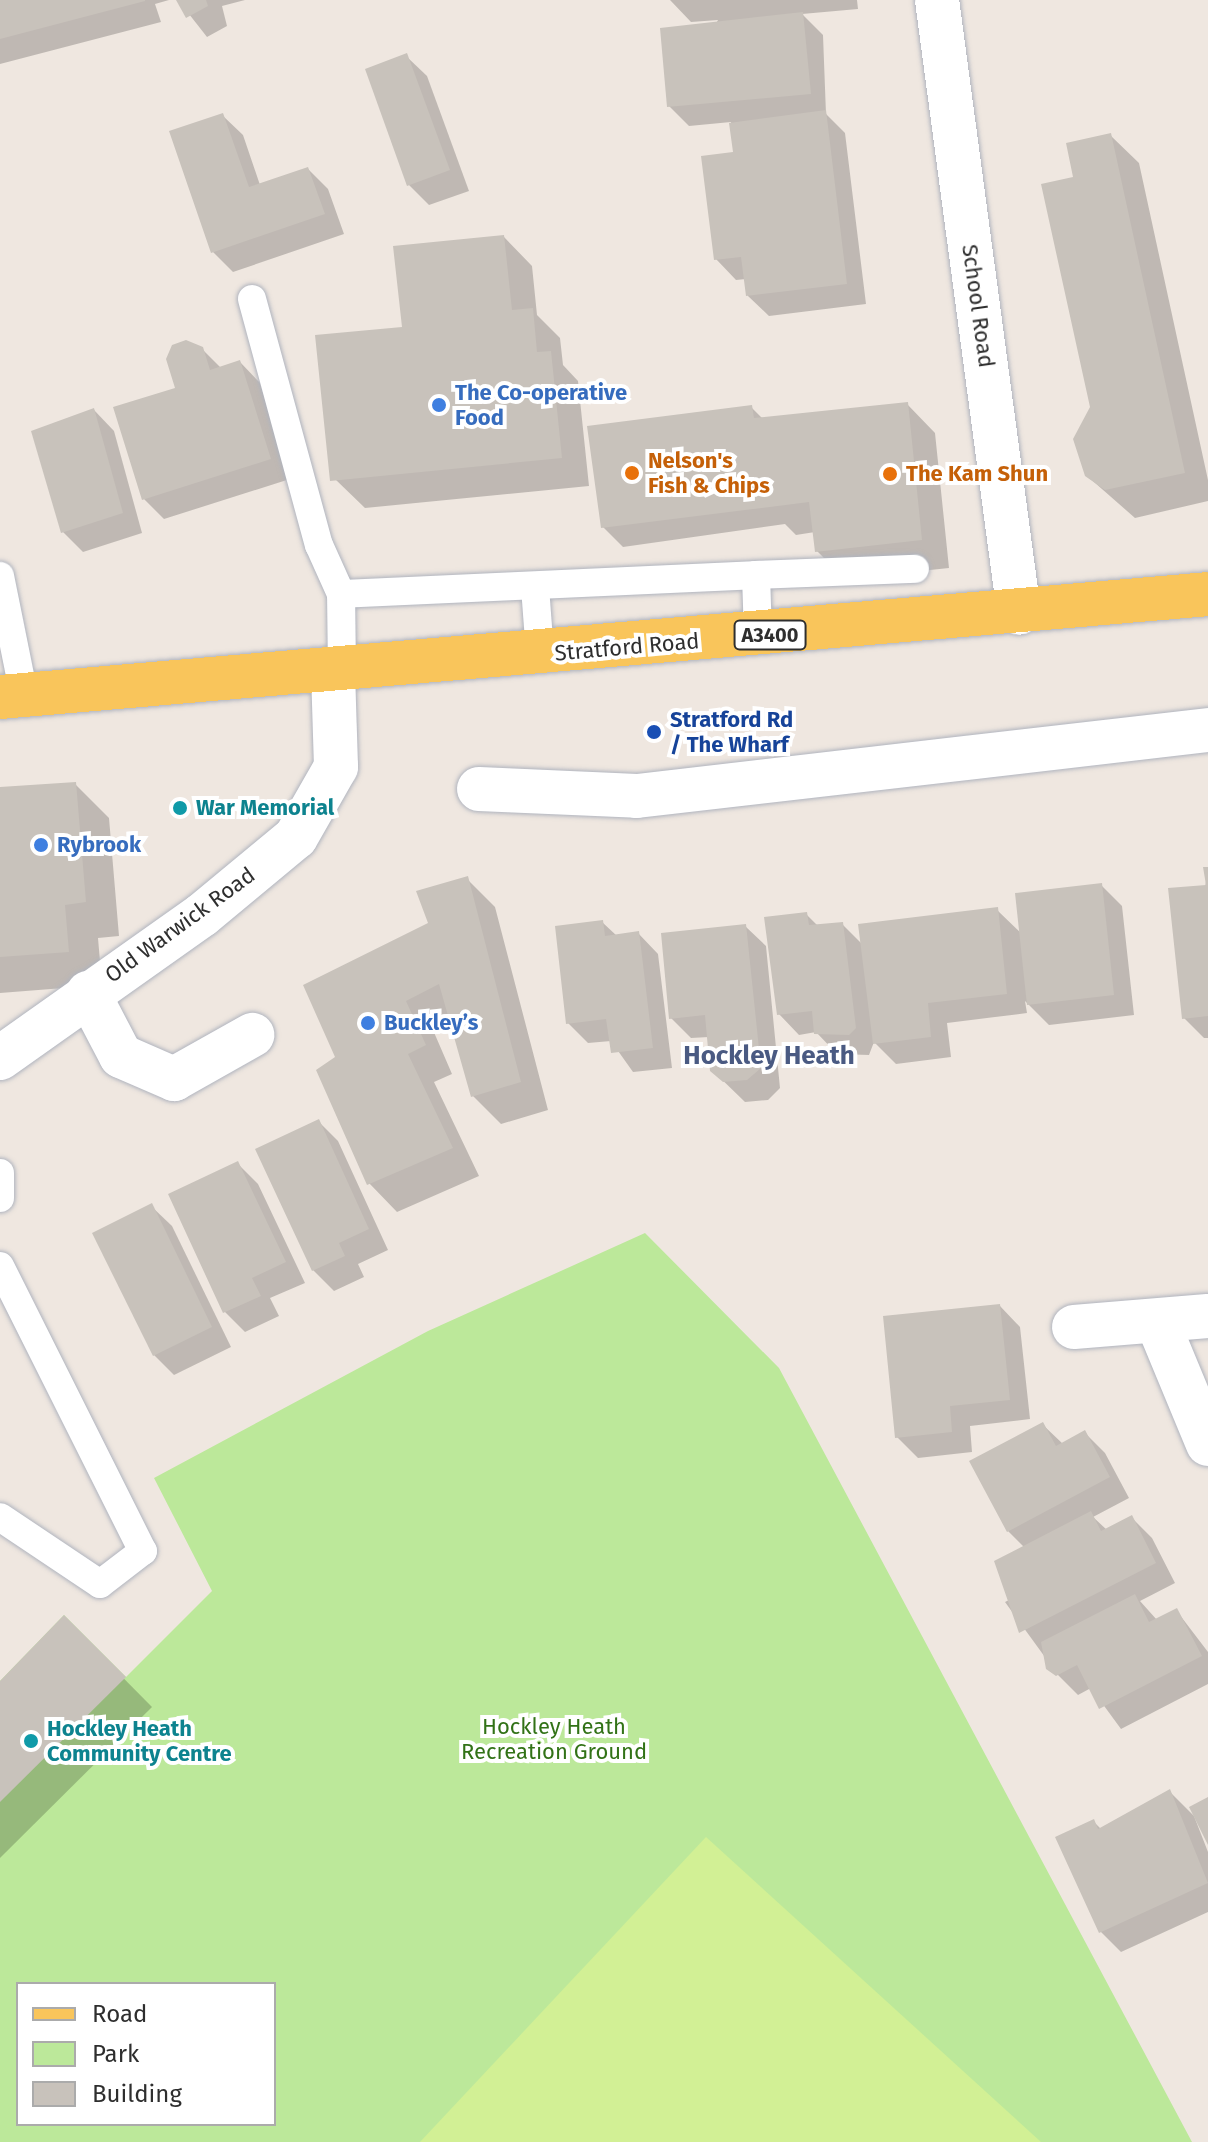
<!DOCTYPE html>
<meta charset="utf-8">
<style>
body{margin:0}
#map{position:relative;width:1208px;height:2142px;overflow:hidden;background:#efe7e0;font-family:"Fira Sans",sans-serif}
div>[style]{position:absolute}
.green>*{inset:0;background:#bce89a}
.pitch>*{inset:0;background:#d2f095}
.shadow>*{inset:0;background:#0003}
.building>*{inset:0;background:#c8c2bb}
.roads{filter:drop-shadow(0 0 2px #b0b4be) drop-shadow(0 0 2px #b0b4be)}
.lane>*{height:28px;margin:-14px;padding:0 14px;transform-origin:14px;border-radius:14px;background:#fff}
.street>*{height:44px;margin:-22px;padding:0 22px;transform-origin:22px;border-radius:22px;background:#fff}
.secondary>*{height:44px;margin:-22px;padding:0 22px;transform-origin:22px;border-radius:22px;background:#fff}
.primary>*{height:44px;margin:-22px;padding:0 22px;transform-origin:22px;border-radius:22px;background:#f9c55b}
.dots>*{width:22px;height:22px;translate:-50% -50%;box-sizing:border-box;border:4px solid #fff;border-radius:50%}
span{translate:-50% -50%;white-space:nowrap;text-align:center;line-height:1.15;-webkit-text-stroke:8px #fff;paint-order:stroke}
.shield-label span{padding:2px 6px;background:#fff;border:2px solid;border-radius:6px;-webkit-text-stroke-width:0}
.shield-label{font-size:20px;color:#2e2e2e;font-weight:700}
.street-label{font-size:22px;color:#2e2e2e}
.shop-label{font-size:22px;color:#366cbe;font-weight:700}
.left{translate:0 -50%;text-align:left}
.food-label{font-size:22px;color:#c56008;font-weight:700}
.transit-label{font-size:22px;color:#164399;font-weight:700}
.culture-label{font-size:22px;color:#0d838f;font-weight:700}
.park-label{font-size:22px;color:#327217}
.quarter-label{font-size:26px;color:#4a5a82;font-weight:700}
.legend{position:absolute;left:16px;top:1982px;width:260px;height:144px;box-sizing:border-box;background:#fff;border:2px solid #ababab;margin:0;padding:10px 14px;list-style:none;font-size:24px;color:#2e2e2e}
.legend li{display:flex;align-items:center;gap:16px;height:40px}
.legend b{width:40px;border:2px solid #ababab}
</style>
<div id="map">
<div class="green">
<div style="clip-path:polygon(evenodd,645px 1233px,779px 1368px,1192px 2142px,0 2142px,0 1681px,64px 1615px,126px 1677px,212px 1591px,154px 1478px,428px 1331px,645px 1233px,18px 1984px,274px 1984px,274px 2124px,18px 2124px,18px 1984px)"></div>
</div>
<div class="pitch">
<div style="clip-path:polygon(706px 1837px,1041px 2142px,420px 2142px)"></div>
</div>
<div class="shadow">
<div style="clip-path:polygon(0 0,169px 0,155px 4px,161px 22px,0 64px)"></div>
<div style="clip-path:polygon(178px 0,245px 0,222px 6px,227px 26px,207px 37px)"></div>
<div style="clip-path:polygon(670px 0,857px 0,858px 9px,802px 14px,823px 35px,826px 114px,845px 133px,866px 304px,769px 316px,748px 296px,746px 279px,736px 280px,716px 259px,735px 154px,731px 122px,689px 126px,669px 106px,718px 20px,691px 22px)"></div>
<div style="clip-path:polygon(406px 56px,427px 76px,469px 191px,429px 205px,409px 185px)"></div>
<div style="clip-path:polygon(222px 115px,243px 135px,260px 185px,308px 169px,328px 189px,344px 234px,233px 272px,213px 252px)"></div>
<div style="clip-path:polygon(1110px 135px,1139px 163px,1208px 480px,1208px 501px,1135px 518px,1086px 475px,1092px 407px,1076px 178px)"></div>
<div style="clip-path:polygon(504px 237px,532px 266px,537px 315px,560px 338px,563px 365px,578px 381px,589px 486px,365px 508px,336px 480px,404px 328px)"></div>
<div style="clip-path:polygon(202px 349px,221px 368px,240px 362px,260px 383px,290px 479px,164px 519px,144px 499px,178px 389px)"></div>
<div style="clip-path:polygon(907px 404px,935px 433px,949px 568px,845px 579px,817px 551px,815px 532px,796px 535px,785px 524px,623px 547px,603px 527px,751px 407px,763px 419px)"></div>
<div style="clip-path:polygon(94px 410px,114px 431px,142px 533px,83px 552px,63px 532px)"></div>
<div style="clip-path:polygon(75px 784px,109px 818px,119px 936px,98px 938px,102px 985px,0 993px,0 789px)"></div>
<div style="clip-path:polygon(1208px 869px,1208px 1038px,1204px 1038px,1184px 1018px)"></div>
<div style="clip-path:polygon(467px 879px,495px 907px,548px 1110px,501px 1124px,473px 1096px,451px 1020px,433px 1030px,452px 1074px,434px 1082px,479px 1176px,397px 1212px,369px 1183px,338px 1058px)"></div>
<div style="clip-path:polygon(1101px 885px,1122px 906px,1134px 1015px,1049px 1025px,1025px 1001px,1027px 1013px,947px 1023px,951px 1057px,896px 1064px,874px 1042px,869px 1055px,837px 1054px,816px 1032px,799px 1035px,779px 1014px,806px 914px,818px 926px,842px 924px,863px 945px,997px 910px,1021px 933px)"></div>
<div style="clip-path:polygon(602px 922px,617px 936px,638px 933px,658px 954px,672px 1068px,633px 1072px,611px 1041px,588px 1043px,568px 1023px)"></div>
<div style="clip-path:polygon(745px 926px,766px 946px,780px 1088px,768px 1100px,745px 1102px,712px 1070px,709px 1037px,691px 1038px,671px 1018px)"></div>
<div style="clip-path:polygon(318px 1121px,338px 1141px,388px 1250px,358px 1264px,364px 1277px,334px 1291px,313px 1270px)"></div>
<div style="clip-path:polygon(238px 1164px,258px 1184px,305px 1283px,270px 1298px,279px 1316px,245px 1332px,225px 1312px)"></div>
<div style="clip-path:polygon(151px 1206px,172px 1226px,231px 1347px,174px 1375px,154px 1355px)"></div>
<div style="clip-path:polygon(1000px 1306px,1020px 1327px,1030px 1419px,970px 1426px,972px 1452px,918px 1458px,897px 1437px)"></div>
<div style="clip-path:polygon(1042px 1424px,1063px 1444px,1085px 1433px,1105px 1453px,1129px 1498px,1093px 1517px,1107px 1530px,1132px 1518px,1152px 1538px,1175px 1583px,1140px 1601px,1157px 1620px,1176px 1610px,1208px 1652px,1208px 1684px,1121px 1729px,1091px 1688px,1078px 1695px,1058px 1675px,1005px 1602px,1015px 1597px,1025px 1548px,1008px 1531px)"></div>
<div style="clip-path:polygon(64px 1618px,152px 1707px,0 1858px,0 1683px)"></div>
<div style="clip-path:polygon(1169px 1791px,1194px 1816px,1208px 1852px,1208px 1912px,1121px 1952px,1101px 1932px,1093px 1821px,1101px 1829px)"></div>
</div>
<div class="building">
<div style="clip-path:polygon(0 0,145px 0,145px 1px,0 39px)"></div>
<div style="clip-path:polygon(176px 0,206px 0,208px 6px,186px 18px)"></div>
<div style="clip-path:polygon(803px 12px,811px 94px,667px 107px,660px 28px)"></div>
<div style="clip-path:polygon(407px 53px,450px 170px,407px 186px,365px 69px)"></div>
<div style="clip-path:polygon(826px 110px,847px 284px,746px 296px,741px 257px,714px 260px,701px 156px,733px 152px,729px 123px)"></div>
<div style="clip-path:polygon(223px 113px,249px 187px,308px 167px,325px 214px,211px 253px,169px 131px)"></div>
<div style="clip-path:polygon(1111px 133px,1185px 473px,1105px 490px,1085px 476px,1073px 439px,1090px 407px,1041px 184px,1073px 177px,1066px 143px)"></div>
<div style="clip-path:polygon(504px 235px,512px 310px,533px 308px,537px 352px,551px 351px,562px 458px,330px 481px,315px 335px,402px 327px,393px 246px)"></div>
<div style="clip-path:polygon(186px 340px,203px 347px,210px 370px,240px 360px,271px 459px,142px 500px,113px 407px,175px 388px,166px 359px,172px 345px)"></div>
<div style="clip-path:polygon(908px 402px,922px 540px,815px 552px,809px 502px,601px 528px,587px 426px,752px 405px,754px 418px)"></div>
<div style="clip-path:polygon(94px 408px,123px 513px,61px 533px,31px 431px)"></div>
<div style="clip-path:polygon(76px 782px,86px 902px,65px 905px,69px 952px,0 957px,0 787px)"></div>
<div style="clip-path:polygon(1203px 867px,1208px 867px,1208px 1016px,1182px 1019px,1168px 888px,1206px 885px)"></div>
<div style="clip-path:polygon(468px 876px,521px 1082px,471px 1097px,439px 984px,406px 1001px,426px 1045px,408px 1054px,453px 1148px,367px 1185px,316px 1070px,335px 1057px,303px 985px,428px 923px,416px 891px)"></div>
<div style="clip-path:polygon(1102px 883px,1114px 995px,1027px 1005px,1015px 893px)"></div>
<div style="clip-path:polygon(998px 907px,1007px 994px,928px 1003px,931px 1037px,873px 1044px,858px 924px)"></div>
<div style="clip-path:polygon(807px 912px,809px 925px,843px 922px,856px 1028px,849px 1035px,814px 1034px,812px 1011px,777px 1015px,764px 917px)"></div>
<div style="clip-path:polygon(603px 920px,605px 936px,639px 931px,653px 1048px,611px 1053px,606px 1019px,566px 1024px,555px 926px)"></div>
<div style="clip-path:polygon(746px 924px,761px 1068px,747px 1080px,723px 1082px,710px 1071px,705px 1015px,669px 1019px,661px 933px)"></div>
<div style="clip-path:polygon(319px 1119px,369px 1229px,339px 1243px,345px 1256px,312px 1271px,255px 1149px)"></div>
<div style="clip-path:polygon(238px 1161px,286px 1262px,252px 1278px,261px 1296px,223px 1313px,168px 1194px)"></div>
<div style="clip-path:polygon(152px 1203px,212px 1327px,153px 1356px,92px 1233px)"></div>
<div style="clip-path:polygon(1000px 1304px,1010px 1400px,950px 1406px,952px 1432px,895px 1438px,883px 1316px)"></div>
<div style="clip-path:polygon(1043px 1422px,1056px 1446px,1085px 1430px,1110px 1477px,1007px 1532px,969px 1461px)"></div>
<div style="clip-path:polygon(1091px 1511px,1101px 1531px,1132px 1515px,1156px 1563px,1019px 1633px,994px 1561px)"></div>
<div style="clip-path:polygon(1135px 1594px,1149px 1622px,1177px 1608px,1202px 1656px,1099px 1709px,1077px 1665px,1056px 1676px,1046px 1669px,1041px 1642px)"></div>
<div style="clip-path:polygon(64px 1615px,126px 1677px,0 1802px,0 1681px)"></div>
<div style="clip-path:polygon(1170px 1789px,1208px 1883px,1099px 1933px,1055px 1837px,1094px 1819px,1098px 1829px)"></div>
<div style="clip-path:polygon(1208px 1797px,1208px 1845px,1189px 1807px)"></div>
</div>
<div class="roads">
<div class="lane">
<div style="left:252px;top:299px;width:255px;rotate:74.8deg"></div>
<div style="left:319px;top:545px;width:54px;rotate:65.8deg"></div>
<div style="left:756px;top:575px;width:159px;rotate:-2.2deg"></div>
<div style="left:0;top:576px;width:121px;rotate:78.6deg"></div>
<div style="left:535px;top:587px;width:67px;rotate:85.7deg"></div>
<div style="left:342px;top:672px;width:78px;rotate:-90.7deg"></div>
<div style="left:341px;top:594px;width:415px;rotate:-2.6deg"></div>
<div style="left:756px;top:575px;width:61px;rotate:88.1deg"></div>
<div style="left:0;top:1173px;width:25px;rotate:90deg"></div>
<div style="left:0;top:1266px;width:319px;rotate:63.4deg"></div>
<div style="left:143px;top:1551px;width:54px;rotate:142.5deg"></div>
<div style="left:100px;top:1584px;width:120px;rotate:-146.2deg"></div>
</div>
<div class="street">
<div style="left:479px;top:789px;width:158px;rotate:2.5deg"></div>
<div style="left:637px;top:796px;width:575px;rotate:-6.59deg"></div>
<div style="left:88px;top:993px;width:71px;rotate:62.4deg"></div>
<div style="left:121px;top:1056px;width:58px;rotate:23.5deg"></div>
<div style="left:174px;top:1079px;width:90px;rotate:-29.4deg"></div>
<div style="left:1157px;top:1321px;width:133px;rotate:67.5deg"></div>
<div style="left:1074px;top:1327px;width:134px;rotate:-4.7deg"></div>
</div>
<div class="secondary">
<div style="left:937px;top:0;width:618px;rotate:82.38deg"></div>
<div style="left:0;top:1058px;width:247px;rotate:-35.3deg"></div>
<div style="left:202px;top:915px;width:122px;rotate:-39.7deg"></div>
<div style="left:296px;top:837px;width:81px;rotate:-60.3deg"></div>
<div style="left:336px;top:767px;width:94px;rotate:-91.8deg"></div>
</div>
<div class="primary">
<div style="left:0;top:697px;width:1212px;rotate:-4.87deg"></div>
</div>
</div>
<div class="dots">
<div style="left:439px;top:405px;background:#3f7fe0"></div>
<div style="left:632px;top:473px;background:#e8710a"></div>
<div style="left:890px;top:474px;background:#e8710a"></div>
<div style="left:654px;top:732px;background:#1a4fb4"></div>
<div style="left:180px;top:808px;background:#0f9aa8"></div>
<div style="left:41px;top:845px;background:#3f7fe0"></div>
<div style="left:368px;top:1023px;background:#3f7fe0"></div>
<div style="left:31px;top:1741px;background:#0f9aa8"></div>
</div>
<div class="shield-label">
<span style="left:770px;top:635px">A3400</span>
</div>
<div class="street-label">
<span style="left:978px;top:306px;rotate:82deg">School Road</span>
<span style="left:627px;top:647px;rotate:-5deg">Stratford Road</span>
<span style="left:180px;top:925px;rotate:-36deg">Old Warwick Road</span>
</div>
<div class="shop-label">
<span class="left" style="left:455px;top:405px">The Co-operative<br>Food</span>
<span class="left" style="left:57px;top:845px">Rybrook</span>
<span class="left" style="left:384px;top:1023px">Buckley’s</span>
</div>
<div class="food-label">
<span class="left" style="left:648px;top:473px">Nelson's<br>Fish &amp; Chips</span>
<span class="left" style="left:906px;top:474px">The Kam Shun</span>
</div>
<div class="transit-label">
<span class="left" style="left:670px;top:732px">Stratford Rd<br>/ The Wharf</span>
</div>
<div class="culture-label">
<span class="left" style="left:196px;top:808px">War Memorial</span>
<span class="left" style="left:47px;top:1741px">Hockley Heath<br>Community Centre</span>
</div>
<div class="park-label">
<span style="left:554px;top:1739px">Hockley Heath<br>Recreation Ground</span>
</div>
<div class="quarter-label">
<span style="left:769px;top:1056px">Hockley Heath</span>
</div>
<ul class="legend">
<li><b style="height:10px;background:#f9c55b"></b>Road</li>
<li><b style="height:22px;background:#bce89a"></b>Park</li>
<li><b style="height:22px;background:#c8c2bb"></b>Building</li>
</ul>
</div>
